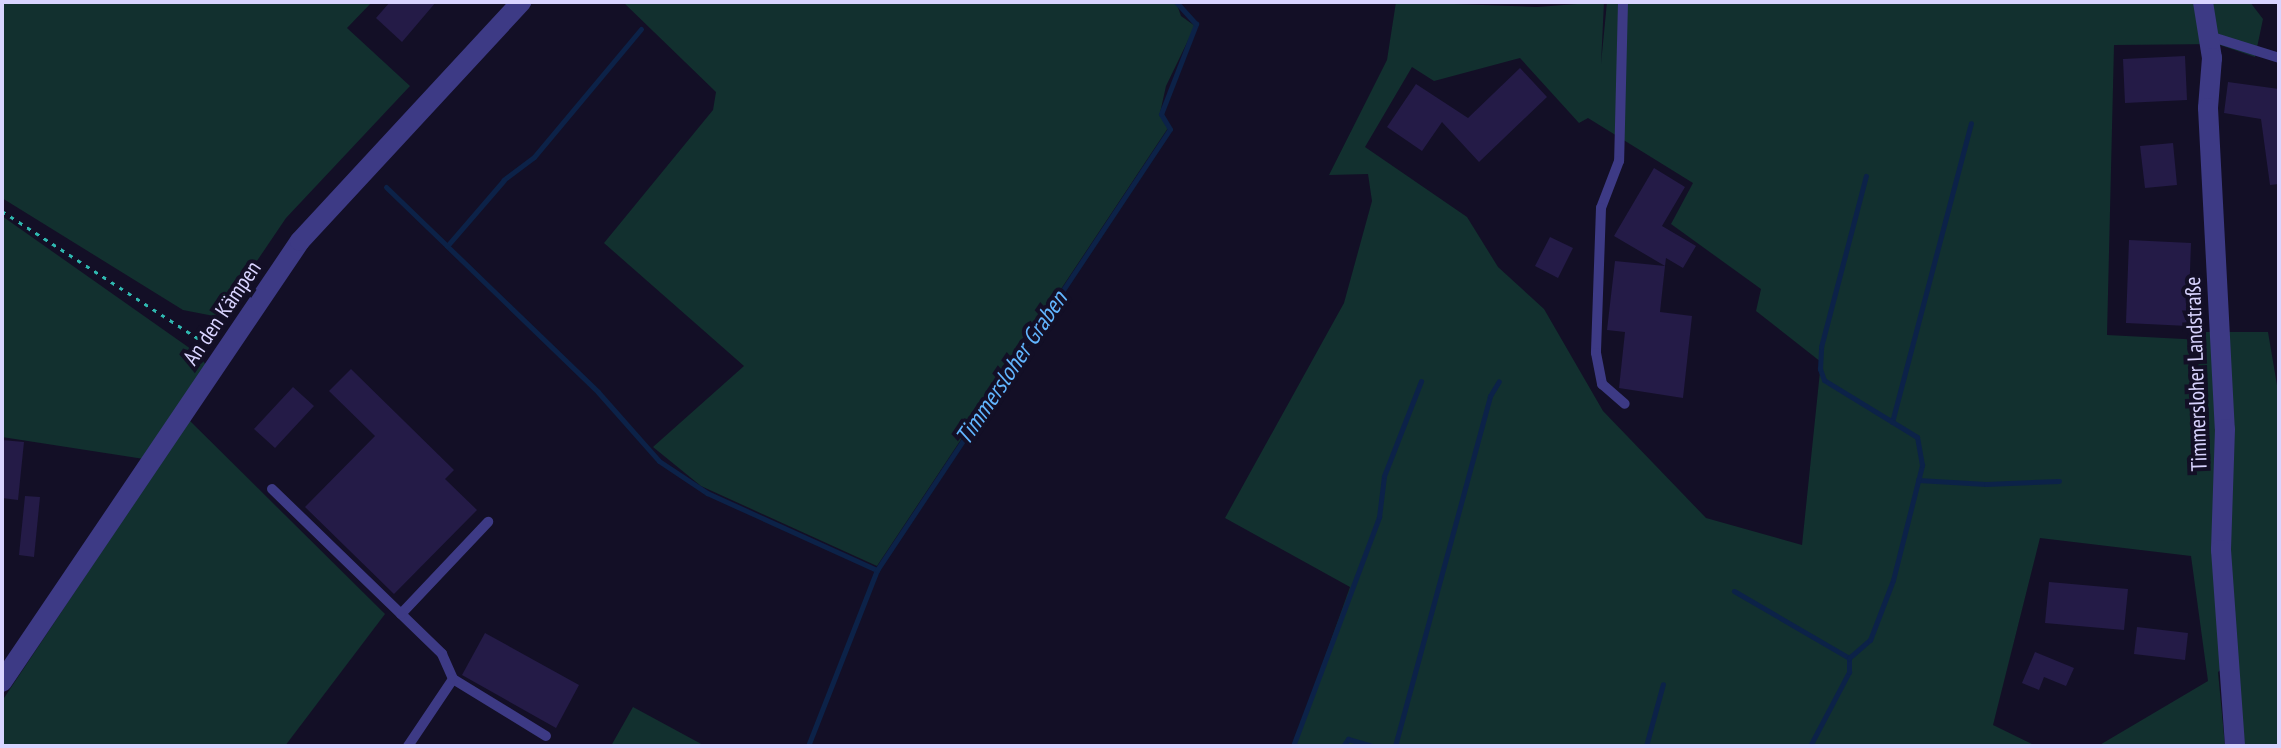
<!DOCTYPE html>
<meta charset="utf-8">
<style>
body{margin:0}
#map{position:relative;width:2281px;height:748px;overflow:hidden;background:#130f26;font-family:"PT Sans Narrow",sans-serif}
div>[style]{position:absolute}
.green>*{inset:0;background:#12302f}
.stream>*{height:5px;margin:-2.5px;padding:0 2.5px;transform-origin:2.5px;border-radius:2.5px;background:#0c2248}
.building>*{inset:0;background:#241b47}
.path>*{height:3px;margin-top:-1.5px;transform-origin:0;background:repeating-linear-gradient(90deg,#2fb8b0 0 4px,transparent 0 10px)}
.service>*{height:10px;margin:-5px;padding:0 5px;transform-origin:5px;border-radius:5px;background:#3d3a85}
.minor>*{height:20px;margin:-10px;padding:0 10px;transform-origin:10px;border-radius:10px;background:#3d3a85}
span{translate:-50% -50%;white-space:nowrap;text-align:center;line-height:1.15;-webkit-text-stroke:8px #130f26;paint-order:stroke}
.street-label{font-size:22px;color:#d9d4ff}
.water-label{font-size:24px;color:#62b6ff;font-style:italic}
.frame{position:absolute;inset:0;border:4px solid #d9d4ff;pointer-events:none}
</style>
<div id="map">
<div class="green">
<div style="clip-path:polygon(2px 2px,372px 2px,347px 28px,410px 86px,286px 218px,219px 317px,183px 310px,2px 198px)"></div>
<div style="clip-path:polygon(623px 2px,1176px 2px,1181px 16px,1195px 26px,1166px 86px,1160px 113px,1168px 128px,877px 566px,701px 486px,653px 447px,744px 366px,604px 243px,713px 110px,716px 92px)"></div>
<div style="clip-path:polygon(evenodd,1396px 2px,1537px 7px,1604px 2px,1601px 64px,1607px 2px,2250px 2px,2263px 19px,2255px 57px,2217px 44px,2114px 45px,2107px 335px,2203px 340px,2206px 332px,2268px 332px,2279px 397px,2279px 746px,2243px 746px,2235px 659px,2218px 672px,2225px 746px,2098px 746px,2208px 681px,2191px 556px,2040px 538px,1993px 725px,2036px 746px,1293px 746px,1350px 587px,1225px 518px,1344px 303px,1372px 201px,1368px 174px,1329px 175px,1387px 60px,1396px 2px,1520px 58px,1579px 123px,1588px 118px,1693px 183px,1671px 224px,1761px 289px,1756px 311px,1821px 362px,1802px 545px,1706px 518px,1603px 411px,1544px 309px,1498px 267px,1467px 217px,1365px 147px,1412px 67px,1434px 81px,1520px 58px)"></div>
<div style="clip-path:polygon(2px 216px,198px 354px,206px 365px,144px 459px,2px 437px)"></div>
<div style="clip-path:polygon(189px 420px,385px 614px,285px 746px,2px 746px,2px 701px)"></div>
<div style="clip-path:polygon(633px 707px,705px 746px,611px 746px)"></div>
</div>
<div class="stream">
<div style="left:641px;top:29px;width:167px;rotate:129.9deg"></div>
<div style="left:534px;top:157px;width:38px;rotate:143deg"></div>
<div style="left:504px;top:180px;width:87px;rotate:130.8deg"></div>
<div style="left:447px;top:246px;width:210px;rotate:44deg"></div>
<div style="left:598px;top:392px;width:92px;rotate:48.5deg"></div>
<div style="left:659px;top:461px;width:58px;rotate:33.7deg"></div>
<div style="left:707px;top:493px;width:187px;rotate:24.4deg"></div>
<div style="left:386px;top:187px;width:85px;rotate:44deg"></div>
<div style="left:1892px;top:422px;width:309px;rotate:-75.2deg"></div>
<div style="left:1918px;top:480px;width:68px;rotate:3.4deg"></div>
<div style="left:1986px;top:484px;width:73px;rotate:-2.4deg"></div>
<div style="left:1734px;top:591px;width:133px;rotate:30.2deg"></div>
<div style="left:808px;top:746px;width:189px;rotate:-68.6deg"></div>
<div style="left:877px;top:570px;width:529px;rotate:-56.4deg"></div>
<div style="left:1170px;top:129px;width:17px;rotate:-121deg"></div>
<div style="left:1161px;top:114px;width:97px;rotate:-68.7deg"></div>
<div style="left:1196px;top:24px;width:30px;rotate:-132deg"></div>
<div style="left:1293px;top:746px;width:245px;rotate:-69.4deg"></div>
<div style="left:1379px;top:517px;width:41px;rotate:-83deg"></div>
<div style="left:1384px;top:476px;width:102px;rotate:-68.7deg"></div>
<div style="left:1343px;top:746px;width:9px;rotate:-54deg"></div>
<div style="left:1348px;top:739px;width:25px;rotate:16deg"></div>
<div style="left:1395px;top:746px;width:363px;rotate:-74.8deg"></div>
<div style="left:1490px;top:396px;width:17px;rotate:-59deg"></div>
<div style="left:1646px;top:746px;width:64px;rotate:-74.7deg"></div>
<div style="left:1810px;top:746px;width:84px;rotate:-62.2deg"></div>
<div style="left:1849px;top:672px;width:14px;rotate:-90deg"></div>
<div style="left:1849px;top:658px;width:28px;rotate:-41deg"></div>
<div style="left:1870px;top:640px;width:64px;rotate:-69deg"></div>
<div style="left:1893px;top:580px;width:119px;rotate:-75.8deg"></div>
<div style="left:1922px;top:465px;width:28px;rotate:-100deg"></div>
<div style="left:1917px;top:437px;width:109px;rotate:-148.5deg"></div>
<div style="left:1824px;top:380px;width:12px;rotate:-110deg"></div>
<div style="left:1820px;top:369px;width:22px;rotate:-87deg"></div>
<div style="left:1821px;top:347px;width:177px;rotate:-75.3deg"></div>
</div>
<div class="building">
<div style="clip-path:polygon(390px 2px,436px 2px,402px 42px,376px 18px)"></div>
<div style="clip-path:polygon(2185px 56px,2187px 100px,2125px 103px,2123px 59px)"></div>
<div style="clip-path:polygon(1520px 68px,1547px 97px,1479px 162px,1442px 122px,1422px 151px,1387px 127px,1416px 84px,1468px 118px)"></div>
<div style="clip-path:polygon(2228px 82px,2279px 89px,2279px 184px,2270px 185px,2261px 119px,2224px 113px)"></div>
<div style="clip-path:polygon(2173px 143px,2177px 185px,2145px 188px,2140px 146px)"></div>
<div style="clip-path:polygon(1654px 168px,1685px 187px,1662px 226px,1696px 246px,1683px 268px,1666px 258px,1665px 266px,1614px 236px)"></div>
<div style="clip-path:polygon(1550px 237px,1573px 248px,1558px 278px,1535px 266px)"></div>
<div style="clip-path:polygon(2129px 240px,2191px 243px,2188px 326px,2126px 323px)"></div>
<div style="clip-path:polygon(1615px 261px,1665px 266px,1660px 312px,1692px 316px,1683px 398px,1619px 388px,1625px 332px,1607px 330px)"></div>
<div style="clip-path:polygon(351px 369px,454px 470px,445px 479px,477px 510px,394px 594px,305px 507px,375px 436px,329px 391px)"></div>
<div style="clip-path:polygon(293px 387px,314px 406px,275px 448px,254px 429px)"></div>
<div style="clip-path:polygon(2px 440px,24px 442px,18px 500px,2px 498px)"></div>
<div style="clip-path:polygon(25px 496px,40px 497px,34px 557px,19px 555px)"></div>
<div style="clip-path:polygon(2049px 582px,2128px 589px,2124px 630px,2045px 623px)"></div>
<div style="clip-path:polygon(2137px 627px,2188px 633px,2185px 660px,2134px 654px)"></div>
<div style="clip-path:polygon(485px 633px,579px 685px,556px 728px,462px 675px)"></div>
<div style="clip-path:polygon(2035px 652px,2074px 668px,2066px 686px,2044px 677px,2039px 690px,2022px 683px)"></div>
</div>
<div class="path">
<div style="left:2px;top:211px;width:244px;rotate:33deg"></div>
</div>
<div class="service">
<div style="left:1623px;top:2px;width:159px;rotate:91.4deg"></div>
<div style="left:1619px;top:161px;width:50px;rotate:111deg"></div>
<div style="left:1601px;top:208px;width:145px;rotate:92deg"></div>
<div style="left:1596px;top:353px;width:32px;rotate:79deg"></div>
<div style="left:1602px;top:384px;width:30px;rotate:41deg"></div>
<div style="left:2209px;top:36px;width:73px;rotate:17.4deg"></div>
<div style="left:272px;top:489px;width:237px;rotate:44.1deg"></div>
<div style="left:442px;top:654px;width:27px;rotate:66deg"></div>
<div style="left:453px;top:679px;width:109px;rotate:31.5deg"></div>
<div style="left:401px;top:614px;width:127px;rotate:-46.6deg"></div>
<div style="left:408px;top:746px;width:81px;rotate:-56.1deg"></div>
</div>
<div class="minor">
<div style="left:2203px;top:2px;width:57px;rotate:80.9deg"></div>
<div style="left:2212px;top:58px;width:50px;rotate:94.6deg"></div>
<div style="left:2208px;top:108px;width:321px;rotate:87deg"></div>
<div style="left:2225px;top:429px;width:121px;rotate:91.9deg"></div>
<div style="left:2221px;top:550px;width:196px;rotate:85.9deg"></div>
<div style="left:2px;top:682px;width:532px;rotate:-55.95deg"></div>
<div style="left:300px;top:241px;width:326px;rotate:-47.2deg"></div>
</div>
<div class="street-label">
<span style="left:222px;top:313px;rotate:-56deg">An den Kämpen</span>
<span style="left:2196px;top:374px;rotate:-92deg">Timmersloher Landstraße</span>
</div>
<div class="water-label">
<span style="left:1011px;top:368px;rotate:-56deg">Timmersloher Graben</span>
</div>
<div class="frame"></div>
</div>
